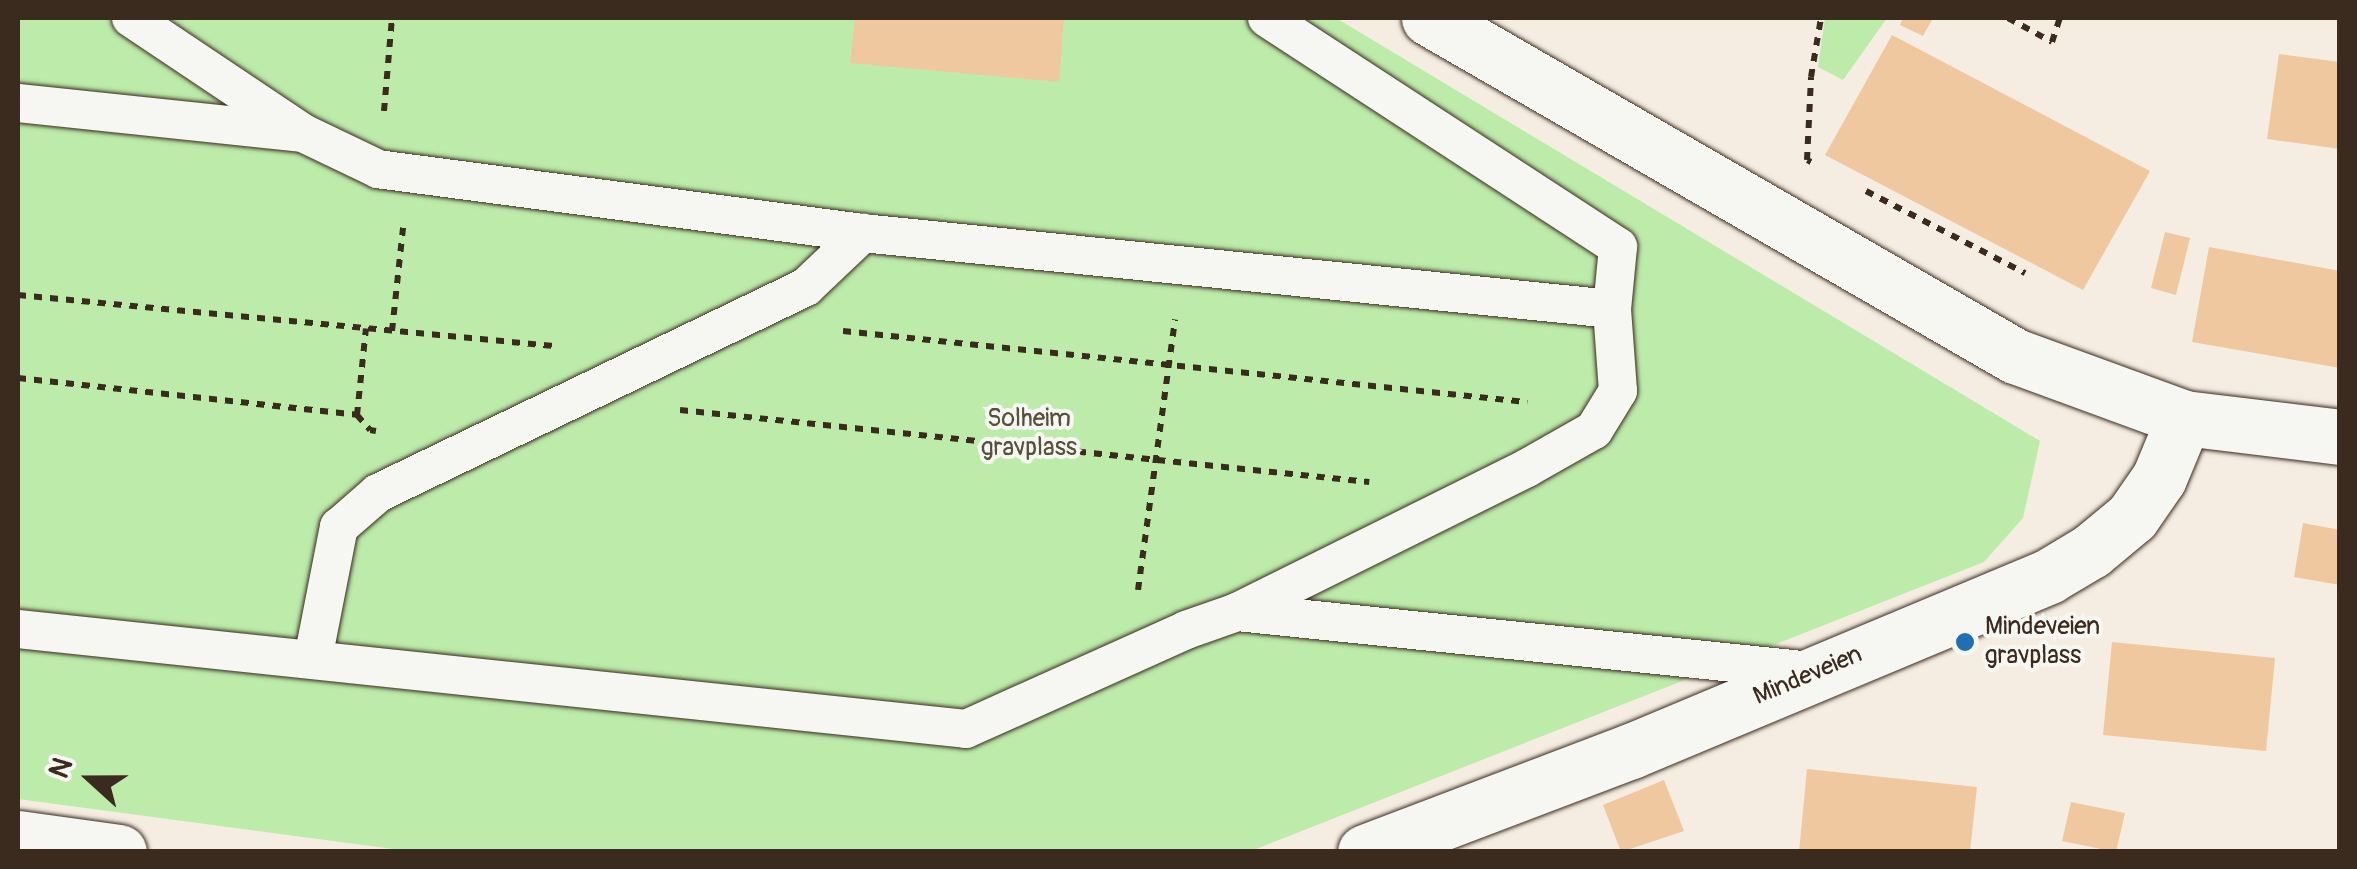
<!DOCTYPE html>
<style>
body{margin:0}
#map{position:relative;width:2357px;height:869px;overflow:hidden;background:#f5ede1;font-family:Pangolin,sans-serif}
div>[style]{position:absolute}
.green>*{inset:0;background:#bcebaa}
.building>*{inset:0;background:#efc89f}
.path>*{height:6px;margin-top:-3px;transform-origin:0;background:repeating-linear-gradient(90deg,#3b2a1e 0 8px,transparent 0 16px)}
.roads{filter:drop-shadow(0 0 2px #3b2a1e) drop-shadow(0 0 2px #3b2a1e)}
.service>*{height:38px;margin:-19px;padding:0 19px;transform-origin:19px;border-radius:19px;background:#f6f6f2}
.minor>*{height:55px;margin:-27.5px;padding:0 27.5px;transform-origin:27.5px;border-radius:27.5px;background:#f6f6f2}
.dots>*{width:28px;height:28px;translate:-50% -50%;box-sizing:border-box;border:5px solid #f6f6f2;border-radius:50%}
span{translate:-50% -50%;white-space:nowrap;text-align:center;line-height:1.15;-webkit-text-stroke:8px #f6f6f2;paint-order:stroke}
.park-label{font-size:25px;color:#55513a}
.poi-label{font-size:25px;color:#3b2a1e}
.left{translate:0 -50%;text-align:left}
.street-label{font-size:25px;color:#3b2a1e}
.frame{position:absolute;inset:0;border:20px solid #3b2a1e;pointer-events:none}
.north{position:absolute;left:40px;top:729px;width:100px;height:100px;-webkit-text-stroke:8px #f6f6f2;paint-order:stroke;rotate:291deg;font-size:28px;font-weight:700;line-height:40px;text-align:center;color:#3b2a1e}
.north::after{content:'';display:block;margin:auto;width:35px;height:45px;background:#3b2a1e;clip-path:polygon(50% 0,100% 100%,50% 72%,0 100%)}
</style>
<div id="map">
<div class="green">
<div style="clip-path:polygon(18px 18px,1336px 18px,2040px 441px,2023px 518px,1984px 562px,1251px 851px,416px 852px,18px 799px)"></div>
<div style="clip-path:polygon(1825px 18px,1887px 18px,1843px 80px,1818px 67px)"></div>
</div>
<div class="building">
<div style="clip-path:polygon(855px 18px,1064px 18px,1059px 82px,850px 63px)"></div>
<div style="clip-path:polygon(1903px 18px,1933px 18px,1923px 36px,1900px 25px)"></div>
<div style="clip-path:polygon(1892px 35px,2150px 171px,2083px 290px,1825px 155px)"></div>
<div style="clip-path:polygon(2279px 54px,2340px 62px,2340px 149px,2267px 139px)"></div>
<div style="clip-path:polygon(2165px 232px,2190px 238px,2176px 295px,2151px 288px)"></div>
<div style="clip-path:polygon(2209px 247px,2340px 271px,2340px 368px,2192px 342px)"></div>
<div style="clip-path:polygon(2303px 523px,2340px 530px,2340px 585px,2294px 577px)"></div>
<div style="clip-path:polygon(2112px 642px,2275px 658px,2266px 751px,2103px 735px)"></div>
<div style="clip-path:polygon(1807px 769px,1977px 787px,1970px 852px,1799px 852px)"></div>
<div style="clip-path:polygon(1664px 780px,1684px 831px,1621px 852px,1603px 805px)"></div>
<div style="clip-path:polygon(2071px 802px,2125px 813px,2116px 852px,2062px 841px)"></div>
</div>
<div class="path">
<div style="left:2008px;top:18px;width:50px;rotate:28.6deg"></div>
<div style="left:2052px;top:42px;width:25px;rotate:-72deg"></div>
<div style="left:384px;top:111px;width:93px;rotate:-85.1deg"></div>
<div style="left:1811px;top:162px;width:4px;rotate:-153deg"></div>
<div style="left:1807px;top:160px;width:83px;rotate:-87.2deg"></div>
<div style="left:1811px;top:77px;width:60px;rotate:-80.4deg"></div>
<div style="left:1866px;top:191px;width:179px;rotate:27.3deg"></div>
<div style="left:18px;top:295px;width:538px;rotate:5.44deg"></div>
<div style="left:392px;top:331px;width:104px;rotate:-83.9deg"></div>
<div style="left:843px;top:331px;width:688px;rotate:5.93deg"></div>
<div style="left:18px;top:378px;width:341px;rotate:6.2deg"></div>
<div style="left:357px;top:415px;width:20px;rotate:49deg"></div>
<div style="left:370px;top:430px;width:6px;rotate:9deg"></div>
<div style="left:680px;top:410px;width:693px;rotate:5.97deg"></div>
<div style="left:357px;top:415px;width:87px;rotate:-84.1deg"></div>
<div style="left:1138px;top:590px;width:273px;rotate:-82.2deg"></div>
</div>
<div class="roads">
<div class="service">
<div style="left:1267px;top:18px;width:419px;rotate:33.1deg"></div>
<div style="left:1618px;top:247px;width:62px;rotate:95.5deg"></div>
<div style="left:18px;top:103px;width:280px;rotate:6deg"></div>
<div style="left:1237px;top:612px;width:578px;rotate:5.86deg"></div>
<div style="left:18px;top:629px;width:953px;rotate:6.02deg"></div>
<div style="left:966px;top:729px;width:241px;rotate:-24.2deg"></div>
<div style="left:1186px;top:630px;width:54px;rotate:-19.4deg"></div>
<div style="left:1237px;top:612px;width:324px;rotate:-26.4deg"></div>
<div style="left:1527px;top:468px;width:77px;rotate:-29.6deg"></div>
<div style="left:1594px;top:430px;width:46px;rotate:-58.4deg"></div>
<div style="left:1618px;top:391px;width:82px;rotate:-94.2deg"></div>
<div style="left:1612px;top:309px;width:753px;rotate:-174.21deg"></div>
<div style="left:863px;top:233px;width:489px;rotate:-172.5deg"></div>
<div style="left:378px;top:169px;width:83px;rotate:-154.4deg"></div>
<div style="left:303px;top:133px;width:207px;rotate:-146.2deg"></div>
<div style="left:313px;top:659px;width:135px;rotate:-78.9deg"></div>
<div style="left:339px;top:527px;width:52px;rotate:-41.1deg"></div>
<div style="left:378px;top:493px;width:475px;rotate:-25.7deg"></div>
<div style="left:806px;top:287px;width:79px;rotate:-43.5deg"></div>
</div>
<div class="minor">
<div style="left:1429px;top:18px;width:676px;rotate:29.98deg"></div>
<div style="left:2015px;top:356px;width:180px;rotate:20.1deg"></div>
<div style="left:2184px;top:418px;width:157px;rotate:6.9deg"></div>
<div style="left:18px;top:838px;width:102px;rotate:7.9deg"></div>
<div style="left:1365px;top:852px;width:285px;rotate:-20.8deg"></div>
<div style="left:1631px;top:751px;width:453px;rotate:-22.7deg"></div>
<div style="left:2049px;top:576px;width:49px;rotate:-30.8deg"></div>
<div style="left:2091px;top:551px;width:53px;rotate:-39.7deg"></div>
<div style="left:2132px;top:517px;width:47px;rotate:-55.3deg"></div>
<div style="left:2159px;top:478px;width:65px;rotate:-67.4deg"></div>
</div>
</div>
<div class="dots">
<div style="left:1965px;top:642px;background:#1f6fb2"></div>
</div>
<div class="park-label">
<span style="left:1029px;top:434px">Solheim<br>gravplass</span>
</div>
<div class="poi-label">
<span class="left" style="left:1985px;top:642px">Mindeveien<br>gravplass</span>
</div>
<div class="street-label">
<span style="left:1808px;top:676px;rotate:-23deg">Mindeveien</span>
</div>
<div class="frame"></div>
<div class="north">N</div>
</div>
